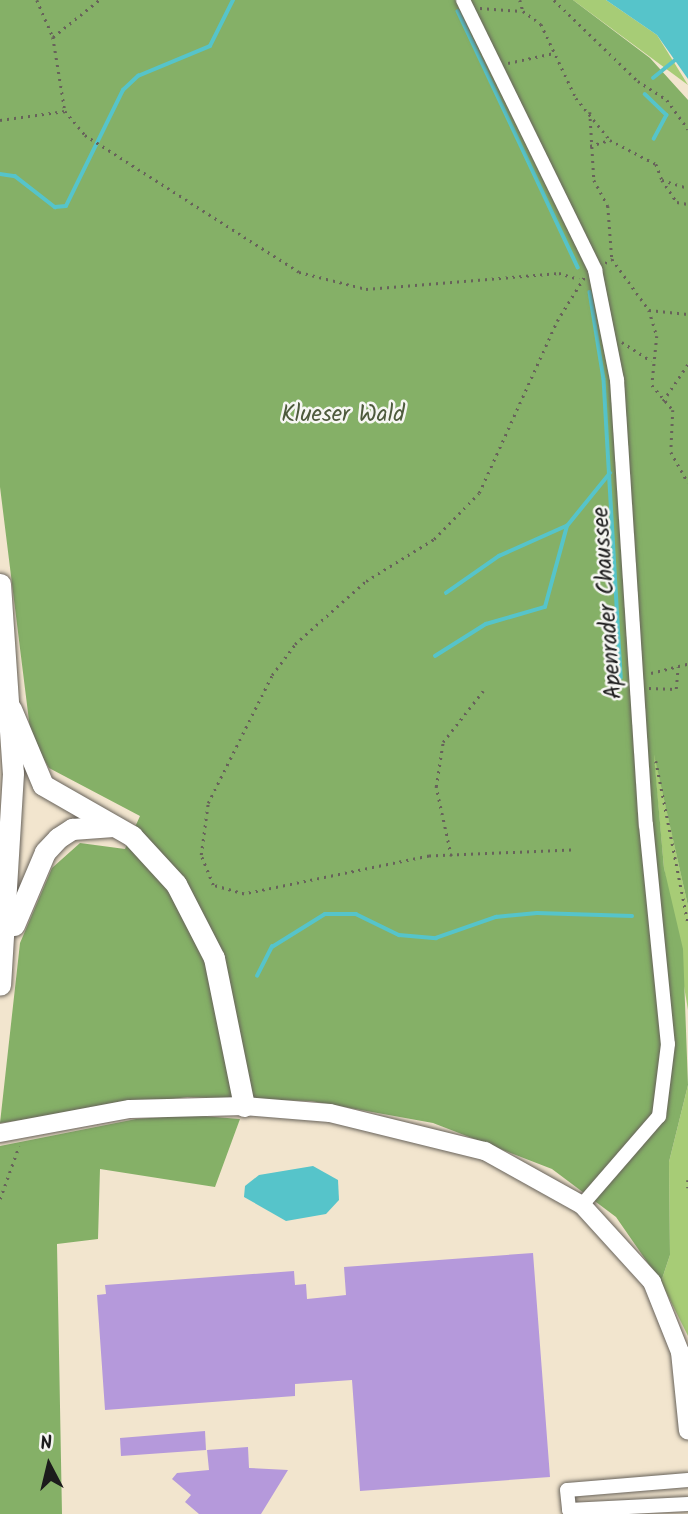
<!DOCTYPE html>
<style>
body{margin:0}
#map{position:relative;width:688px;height:1514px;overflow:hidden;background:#f2e5ce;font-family:Kalam,sans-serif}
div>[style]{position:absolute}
.green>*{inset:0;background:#a7cc76}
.forest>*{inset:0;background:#85b067}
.water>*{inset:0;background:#56c4ca}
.stream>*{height:3.5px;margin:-1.75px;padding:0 1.75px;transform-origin:1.75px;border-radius:1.75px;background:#56c4ca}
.building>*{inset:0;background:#b599db}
.path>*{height:2.5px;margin-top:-1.25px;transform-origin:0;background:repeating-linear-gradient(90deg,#67625a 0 2px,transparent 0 7px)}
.roads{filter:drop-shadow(0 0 2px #67625a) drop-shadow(0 0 2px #67625a)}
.minor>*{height:14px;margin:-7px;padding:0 7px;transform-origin:7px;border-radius:7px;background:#fff}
.major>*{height:18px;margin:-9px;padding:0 9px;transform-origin:9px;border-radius:9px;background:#fff}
.highway>*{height:21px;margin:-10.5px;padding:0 10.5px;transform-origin:10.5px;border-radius:10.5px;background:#fff}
span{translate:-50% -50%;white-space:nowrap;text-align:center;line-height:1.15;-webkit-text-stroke:5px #f6f6f2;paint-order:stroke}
.park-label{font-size:23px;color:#4d5a3c}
.street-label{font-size:23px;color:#1c1c1c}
.north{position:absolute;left:14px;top:1430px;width:70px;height:70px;-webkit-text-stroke:5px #f6f6f2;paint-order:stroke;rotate:353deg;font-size:19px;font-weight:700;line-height:28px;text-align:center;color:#1c1c1c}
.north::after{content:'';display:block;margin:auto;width:24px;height:32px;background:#1c1c1c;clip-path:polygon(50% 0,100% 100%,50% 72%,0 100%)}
</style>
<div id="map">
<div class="green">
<div style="clip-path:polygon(573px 0,606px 0,657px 35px,688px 85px)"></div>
<div style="clip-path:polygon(653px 749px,688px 906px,688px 1010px,664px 868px)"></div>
<div style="clip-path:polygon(688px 1085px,688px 1336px,661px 1282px,670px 1255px,669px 1162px)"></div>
</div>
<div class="forest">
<div style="clip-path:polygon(0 0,573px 0,650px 58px,688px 100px,688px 906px,654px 755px,664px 868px,683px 949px,688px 1085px,669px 1162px,670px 1255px,661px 1282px,616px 1217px,552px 1169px,433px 1123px,311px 1101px,187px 1097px,0 1123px,20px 943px,52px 868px,80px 843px,125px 849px,140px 816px,49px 768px,31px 737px,0 487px)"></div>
<div style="clip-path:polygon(189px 1115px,240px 1119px,215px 1187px,100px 1169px,98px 1239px,57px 1244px,62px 1514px,0 1514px,0 1146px,136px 1119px)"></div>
</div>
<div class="water">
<div style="clip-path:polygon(606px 0,688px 0,688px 79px,657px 35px)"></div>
<div style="clip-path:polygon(313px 1166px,338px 1180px,339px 1200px,326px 1214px,286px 1221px,244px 1197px,245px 1186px,259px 1175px)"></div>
</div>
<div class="stream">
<div style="left:458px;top:11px;width:283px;rotate:64.9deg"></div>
<div style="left:653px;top:78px;width:28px;rotate:-39deg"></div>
<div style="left:645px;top:94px;width:30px;rotate:44deg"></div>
<div style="left:667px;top:115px;width:27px;rotate:118deg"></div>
<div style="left:0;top:174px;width:15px;rotate:8deg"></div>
<div style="left:15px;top:176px;width:51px;rotate:37.8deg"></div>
<div style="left:55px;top:207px;width:11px;rotate:-5deg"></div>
<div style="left:66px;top:206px;width:129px;rotate:-63.8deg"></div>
<div style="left:123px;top:90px;width:21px;rotate:-43deg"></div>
<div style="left:138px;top:76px;width:78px;rotate:-22.6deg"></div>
<div style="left:210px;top:46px;width:51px;rotate:-63.4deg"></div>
<div style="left:590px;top:292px;width:88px;rotate:80.9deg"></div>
<div style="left:604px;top:379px;width:299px;rotate:86.7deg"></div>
<div style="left:446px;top:593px;width:65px;rotate:-34.9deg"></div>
<div style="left:499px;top:556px;width:73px;rotate:-24.1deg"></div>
<div style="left:435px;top:656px;width:60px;rotate:-32.1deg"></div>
<div style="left:486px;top:624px;width:61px;rotate:-16.1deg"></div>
<div style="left:545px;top:607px;width:84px;rotate:-74.8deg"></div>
<div style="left:567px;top:526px;width:68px;rotate:-50.9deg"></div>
<div style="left:257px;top:976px;width:33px;rotate:-63deg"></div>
<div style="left:272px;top:947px;width:62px;rotate:-31.9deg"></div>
<div style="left:325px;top:914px;width:31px"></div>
<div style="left:356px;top:914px;width:48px;rotate:26deg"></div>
<div style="left:399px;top:935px;width:37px;rotate:5deg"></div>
<div style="left:436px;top:938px;width:64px;rotate:-19.3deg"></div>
<div style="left:496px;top:917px;width:41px;rotate:-5.6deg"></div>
<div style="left:537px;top:913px;width:95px;rotate:1.8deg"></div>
</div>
<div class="building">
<div style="clip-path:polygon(533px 1253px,550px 1477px,360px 1491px,352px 1380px,295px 1384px,295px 1396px,105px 1410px,97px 1295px,106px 1294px,105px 1285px,294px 1271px,295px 1285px,306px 1284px,307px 1299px,337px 1296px,346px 1295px,344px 1267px)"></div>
<div style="clip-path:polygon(205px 1431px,206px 1450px,121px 1456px,120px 1438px)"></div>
<div style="clip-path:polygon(248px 1447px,249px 1468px,288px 1470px,261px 1514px,199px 1514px,185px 1502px,191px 1495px,172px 1479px,177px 1473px,209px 1470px,207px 1450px)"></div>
</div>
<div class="path">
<div style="left:37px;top:0;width:40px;rotate:66.6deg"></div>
<div style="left:53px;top:37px;width:75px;rotate:80.8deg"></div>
<div style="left:65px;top:111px;width:31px;rotate:50deg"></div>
<div style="left:85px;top:135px;width:254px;rotate:32.6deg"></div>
<div style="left:299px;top:272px;width:69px;rotate:14.2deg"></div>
<div style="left:366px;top:289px;width:194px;rotate:-4.7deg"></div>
<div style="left:559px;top:273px;width:21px;rotate:17deg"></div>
<div style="left:520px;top:0;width:11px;rotate:75deg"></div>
<div style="left:523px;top:11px;width:22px;rotate:36deg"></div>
<div style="left:541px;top:24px;width:82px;rotate:64.7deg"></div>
<div style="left:576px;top:98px;width:54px;rotate:51deg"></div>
<div style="left:610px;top:140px;width:52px;rotate:27.6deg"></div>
<div style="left:656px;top:164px;width:17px;rotate:69deg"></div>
<div style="left:662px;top:180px;width:27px;rotate:17deg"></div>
<div style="left:554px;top:0;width:117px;rotate:44deg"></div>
<div style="left:638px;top:81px;width:35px;rotate:33deg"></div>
<div style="left:667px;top:100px;width:36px;rotate:54deg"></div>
<div style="left:480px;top:8px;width:42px;rotate:4.1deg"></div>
<div style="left:53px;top:37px;width:59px;rotate:-38.8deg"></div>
<div style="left:508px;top:63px;width:47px;rotate:-12.3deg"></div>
<div style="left:590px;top:112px;width:68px;rotate:86.6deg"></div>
<div style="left:594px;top:180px;width:30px;rotate:62deg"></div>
<div style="left:608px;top:206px;width:53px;rotate:85.7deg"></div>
<div style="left:612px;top:259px;width:63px;rotate:54deg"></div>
<div style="left:649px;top:310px;width:27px;rotate:73deg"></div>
<div style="left:657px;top:336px;width:49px;rotate:95.8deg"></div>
<div style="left:652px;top:385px;width:33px;rotate:50deg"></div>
<div style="left:673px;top:410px;width:42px;rotate:92.7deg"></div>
<div style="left:671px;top:452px;width:35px;rotate:61deg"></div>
<div style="left:0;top:120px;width:66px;rotate:-7.9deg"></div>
<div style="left:590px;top:146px;width:21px;rotate:-17deg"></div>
<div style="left:662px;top:180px;width:27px;rotate:56deg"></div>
<div style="left:677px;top:202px;width:11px;rotate:10deg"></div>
<div style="left:605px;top:263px;width:8px;rotate:-30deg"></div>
<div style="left:649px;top:310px;width:39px;rotate:6deg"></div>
<div style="left:622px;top:342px;width:35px;rotate:33deg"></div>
<div style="left:663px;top:401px;width:45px;rotate:-56deg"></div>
<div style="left:651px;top:673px;width:38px;rotate:-14deg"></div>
<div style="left:649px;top:688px;width:27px;rotate:2deg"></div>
<div style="left:676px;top:689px;width:22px;rotate:-85deg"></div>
<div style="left:656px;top:761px;width:165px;rotate:78.8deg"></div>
<div style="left:571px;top:850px;width:142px;rotate:177.6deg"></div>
<div style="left:429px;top:856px;width:189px;rotate:168.4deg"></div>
<div style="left:244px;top:894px;width:32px;rotate:-164deg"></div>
<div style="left:213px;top:885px;width:32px;rotate:-112deg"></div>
<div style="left:201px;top:855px;width:52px;rotate:-82.3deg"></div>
<div style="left:208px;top:803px;width:143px;rotate:-63.4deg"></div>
<div style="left:272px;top:675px;width:39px;rotate:-53deg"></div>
<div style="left:295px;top:644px;width:95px;rotate:-41.6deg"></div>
<div style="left:366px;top:581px;width:80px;rotate:-31.7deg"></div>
<div style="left:434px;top:539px;width:64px;rotate:-45.6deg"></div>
<div style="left:479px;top:493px;width:189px;rotate:-65.6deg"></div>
<div style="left:557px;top:321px;width:53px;rotate:-58.1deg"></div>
<div style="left:451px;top:856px;width:71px;rotate:-102.3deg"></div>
<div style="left:436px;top:787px;width:46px;rotate:-81.2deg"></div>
<div style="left:443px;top:742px;width:65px;rotate:-51.9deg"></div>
<div style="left:688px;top:1180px;width:8px;rotate:90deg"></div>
<div style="left:0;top:1199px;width:56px;rotate:-70.3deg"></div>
</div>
<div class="roads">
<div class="minor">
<div style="left:463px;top:0;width:301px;rotate:63.9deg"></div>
<div style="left:595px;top:270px;width:112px;rotate:78.7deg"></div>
<div style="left:617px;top:380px;width:446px;rotate:86.3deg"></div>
<div style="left:646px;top:825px;width:220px;rotate:84.3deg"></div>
<div style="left:668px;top:1044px;width:73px;rotate:97.1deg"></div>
<div style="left:659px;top:1116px;width:118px;rotate:130.9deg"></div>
<div style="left:688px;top:1480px;width:121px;rotate:175.3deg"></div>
<div style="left:567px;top:1490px;width:20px;rotate:84deg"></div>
<div style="left:569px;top:1510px;width:119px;rotate:-2.9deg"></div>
</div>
<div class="major">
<div style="left:0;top:1133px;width:132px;rotate:-10.5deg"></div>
<div style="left:130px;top:1109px;width:114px;rotate:-1.5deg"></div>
<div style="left:244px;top:1106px;width:86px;rotate:4.7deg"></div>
<div style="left:330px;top:1113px;width:160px;rotate:13.8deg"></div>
<div style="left:485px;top:1151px;width:111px;rotate:29.1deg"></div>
<div style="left:582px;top:1205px;width:104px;rotate:47.7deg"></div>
<div style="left:652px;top:1282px;width:75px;rotate:68.2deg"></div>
<div style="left:680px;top:1352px;width:79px;rotate:84.2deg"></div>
</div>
<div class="highway">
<div style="left:0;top:584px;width:189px;rotate:86.1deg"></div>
<div style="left:13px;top:773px;width:212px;rotate:93.5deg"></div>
<div style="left:11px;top:709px;width:82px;rotate:67.2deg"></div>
<div style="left:43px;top:785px;width:103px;rotate:29.8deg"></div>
<div style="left:132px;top:836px;width:65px;rotate:47.5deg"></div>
<div style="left:176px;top:884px;width:83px;rotate:62.8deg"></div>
<div style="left:214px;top:958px;width:151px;rotate:78.5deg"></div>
<div style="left:14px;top:925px;width:79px;rotate:-67deg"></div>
<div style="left:45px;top:852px;width:19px;rotate:-47deg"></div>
<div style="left:58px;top:838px;width:17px;rotate:-33deg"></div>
<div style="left:72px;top:829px;width:41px;rotate:-4.2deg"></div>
</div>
</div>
<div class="park-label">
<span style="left:343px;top:415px">Klueser Wald</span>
</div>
<div class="street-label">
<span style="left:608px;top:603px;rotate:-94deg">Apenrader Chaussee</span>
</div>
<div class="north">N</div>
</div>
